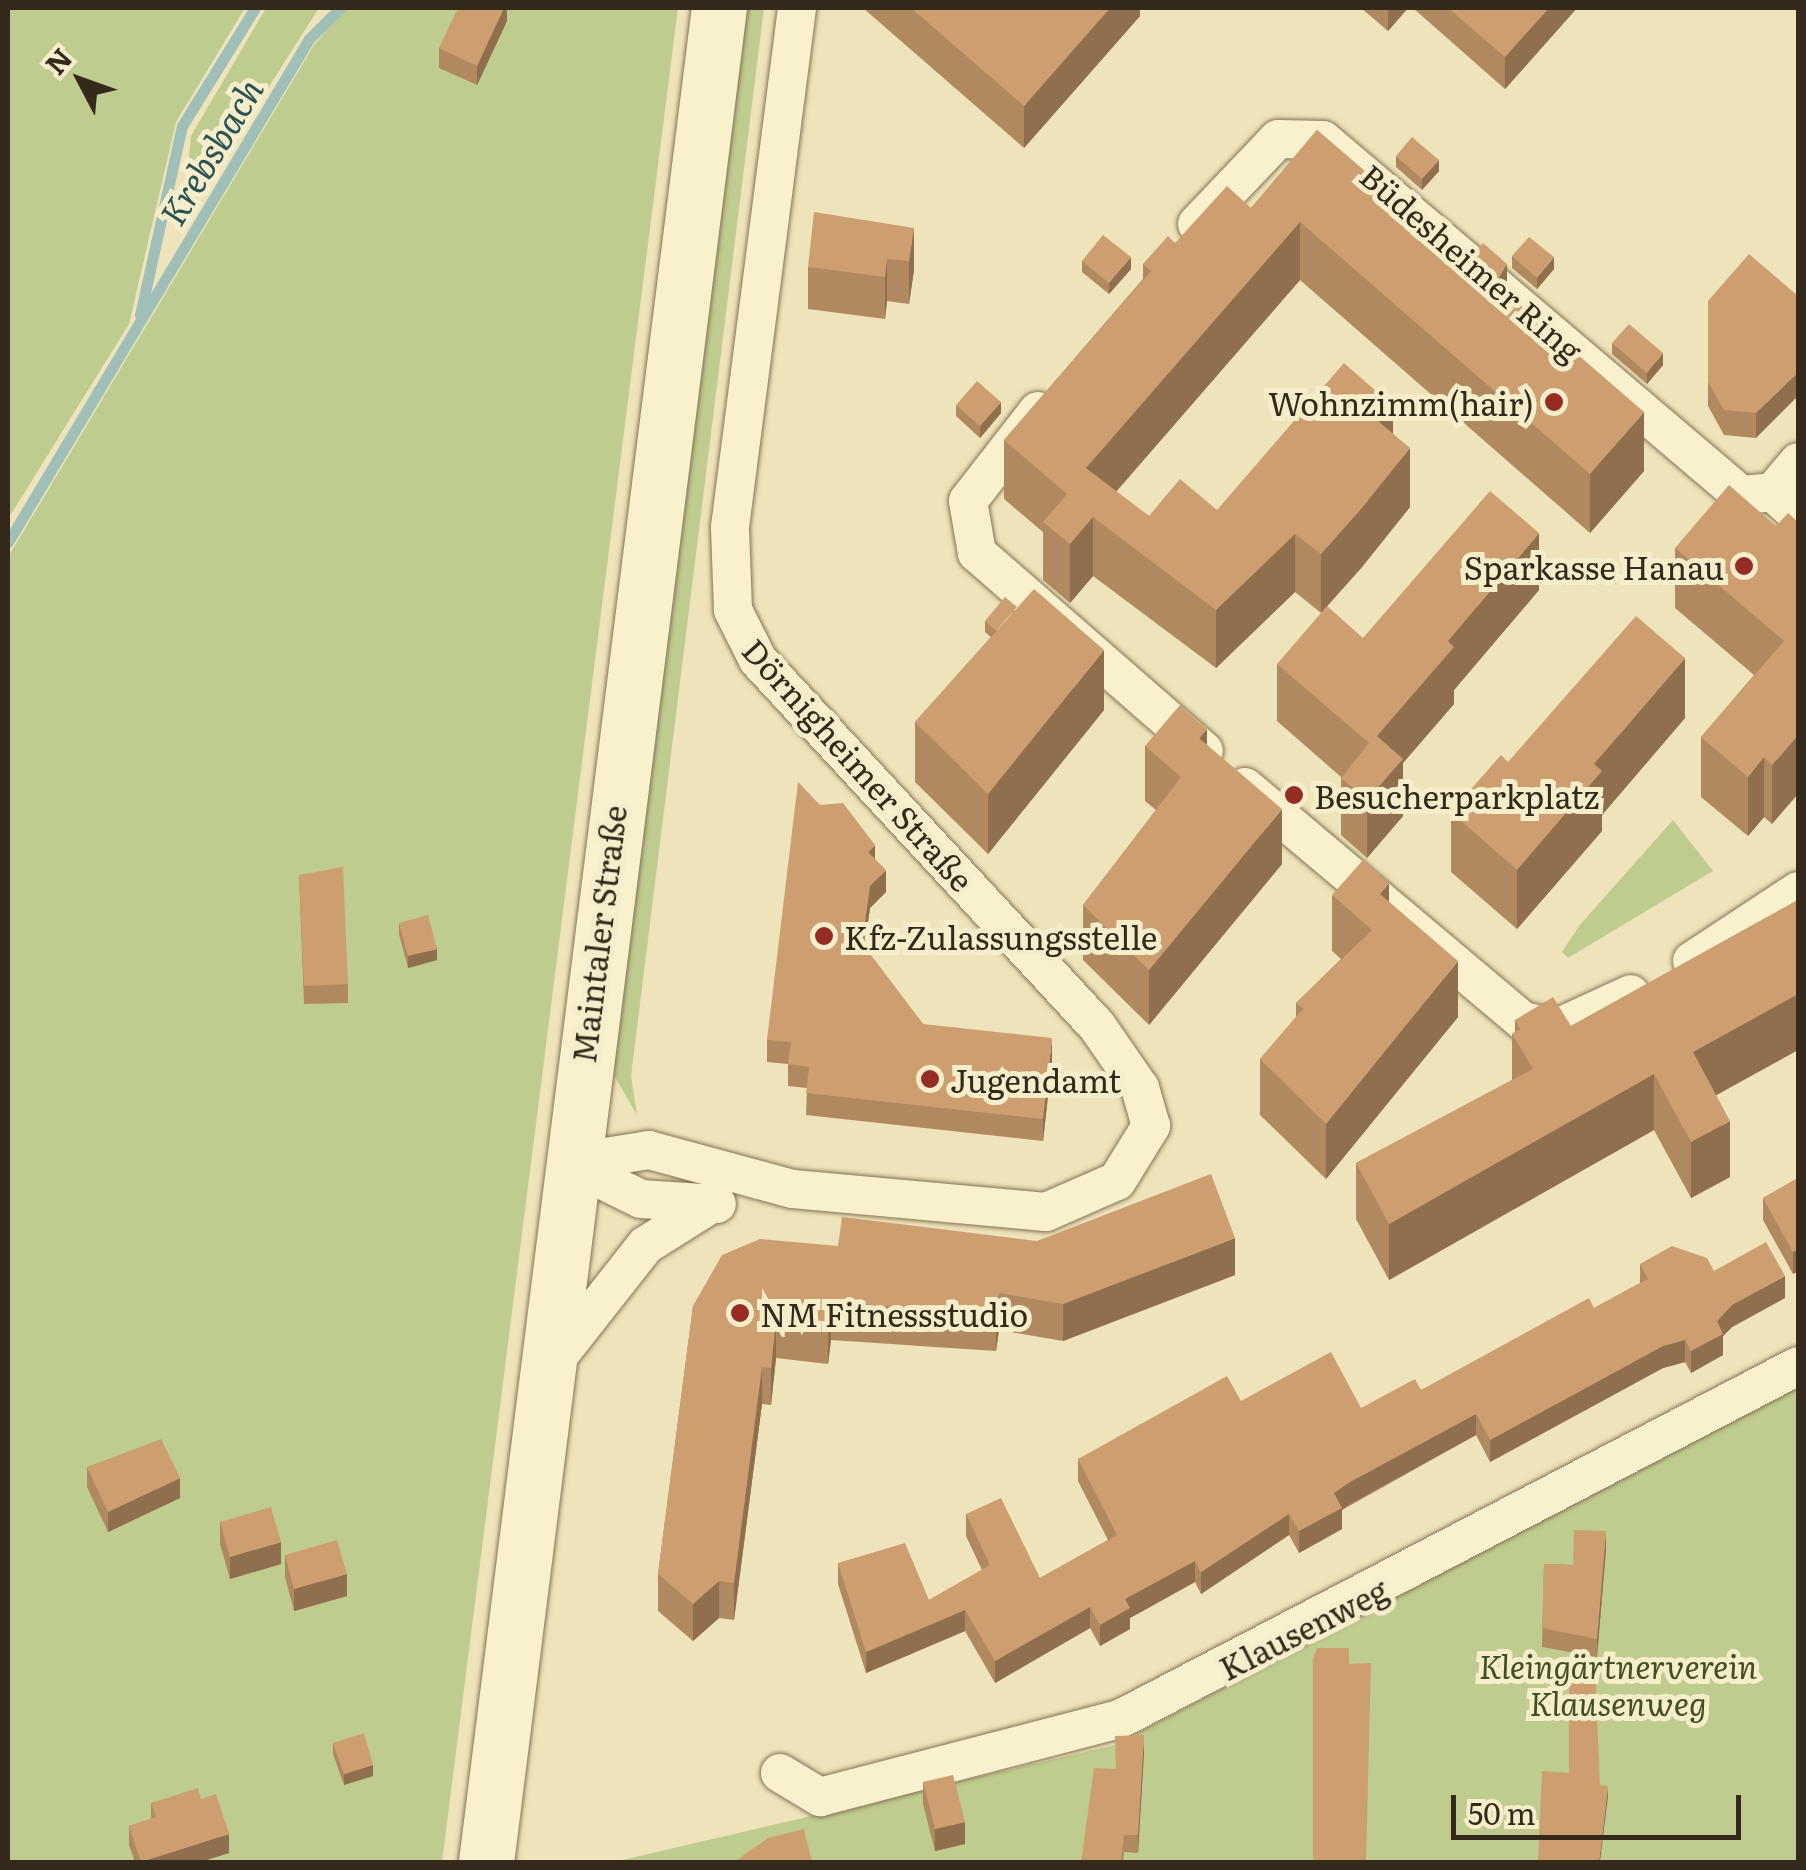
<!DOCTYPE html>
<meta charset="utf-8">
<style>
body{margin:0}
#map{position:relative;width:1806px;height:1870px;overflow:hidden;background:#eee3bb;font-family:Literata,serif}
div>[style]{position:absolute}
.green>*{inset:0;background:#bfcc90}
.stream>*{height:11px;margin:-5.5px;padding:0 5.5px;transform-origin:5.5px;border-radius:5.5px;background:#a0bfb8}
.roads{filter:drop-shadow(0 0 2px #857355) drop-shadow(0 0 2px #857355)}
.street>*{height:38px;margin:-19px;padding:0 19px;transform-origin:19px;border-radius:19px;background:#f9f0ce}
.secondary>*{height:55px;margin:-27.5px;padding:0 27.5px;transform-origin:27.5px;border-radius:27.5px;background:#f9f0ce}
.wall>*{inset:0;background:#b08960}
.shaded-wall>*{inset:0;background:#906f4e}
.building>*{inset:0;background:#cd9f70}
.dots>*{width:28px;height:28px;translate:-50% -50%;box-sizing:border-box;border:5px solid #f6edcb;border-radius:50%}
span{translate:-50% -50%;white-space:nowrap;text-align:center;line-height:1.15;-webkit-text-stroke:10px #f6edcb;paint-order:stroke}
.street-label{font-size:32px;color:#34291a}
.poi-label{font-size:32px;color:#34291a}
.right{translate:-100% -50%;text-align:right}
.left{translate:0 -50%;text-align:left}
.park-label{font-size:32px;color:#405121;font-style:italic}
.water-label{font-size:35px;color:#295354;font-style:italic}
.frame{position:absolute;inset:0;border:10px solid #34291a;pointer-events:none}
.north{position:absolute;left:30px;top:30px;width:100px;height:100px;-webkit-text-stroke:8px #f6edcb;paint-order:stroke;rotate:311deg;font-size:28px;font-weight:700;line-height:40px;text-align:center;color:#34291a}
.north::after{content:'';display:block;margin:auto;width:35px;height:45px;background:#34291a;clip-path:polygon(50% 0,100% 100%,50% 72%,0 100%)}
.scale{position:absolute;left:1451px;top:1795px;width:290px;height:45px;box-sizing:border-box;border:5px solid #34291a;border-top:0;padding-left:12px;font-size:30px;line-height:35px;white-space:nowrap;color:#34291a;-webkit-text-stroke:8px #f6edcb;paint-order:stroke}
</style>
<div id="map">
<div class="green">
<div style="clip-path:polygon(8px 8px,245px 8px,176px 122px,129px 324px,8px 519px)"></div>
<div style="clip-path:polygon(266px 8px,319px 8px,184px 220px,191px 136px)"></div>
<div style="clip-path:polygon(346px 8px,678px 8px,442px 1862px,8px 1862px,8px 557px,314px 45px)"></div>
<div style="clip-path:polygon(738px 8px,764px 8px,631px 1076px,637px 1115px,612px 1072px)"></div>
<div style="clip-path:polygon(1673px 820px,1713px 871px,1568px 958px,1562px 952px,1579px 926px)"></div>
<div style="clip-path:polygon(1798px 1386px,1798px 1862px,614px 1862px,1115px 1745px)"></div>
</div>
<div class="stream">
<div style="left:140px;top:315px;width:194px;rotate:-77.5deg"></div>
<div style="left:182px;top:126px;width:139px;rotate:-58.3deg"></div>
<div style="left:8px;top:542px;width:586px;rotate:-59.1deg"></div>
<div style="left:309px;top:39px;width:44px;rotate:-45deg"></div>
</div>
<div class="roads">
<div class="street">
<div style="left:1197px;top:224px;width:117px;rotate:-46.4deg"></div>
<div style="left:1278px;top:139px;width:45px;rotate:1.3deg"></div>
<div style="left:1323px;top:140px;width:548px;rotate:40.34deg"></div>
<div style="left:1741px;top:495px;width:32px;rotate:-5deg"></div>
<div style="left:1773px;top:492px;width:34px;rotate:43deg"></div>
<div style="left:1038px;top:411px;width:114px;rotate:127.9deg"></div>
<div style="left:968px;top:501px;width:53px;rotate:80.2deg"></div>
<div style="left:977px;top:553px;width:301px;rotate:41.1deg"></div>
<div style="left:1773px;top:492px;width:39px;rotate:-50deg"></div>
<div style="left:1245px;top:787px;width:363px;rotate:40.1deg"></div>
<div style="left:1523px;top:1021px;width:35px;rotate:12deg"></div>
<div style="left:1557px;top:1028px;width:81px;rotate:-24.7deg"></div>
<div style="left:1692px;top:961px;width:127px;rotate:-33.4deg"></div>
<div style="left:568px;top:1163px;width:82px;rotate:-9.1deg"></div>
<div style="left:649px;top:1150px;width:149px;rotate:15.2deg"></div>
<div style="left:793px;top:1189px;width:254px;rotate:5.2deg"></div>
<div style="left:1046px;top:1212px;width:77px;rotate:-23.6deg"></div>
<div style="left:1117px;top:1181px;width:65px;rotate:-58.3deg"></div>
<div style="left:1151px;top:1126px;width:40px;rotate:-106deg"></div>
<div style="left:1140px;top:1088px;width:75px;rotate:-124.7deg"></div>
<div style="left:1097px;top:1026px;width:499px;rotate:-132.8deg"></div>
<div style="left:758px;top:660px;width:56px;rotate:-116.6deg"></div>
<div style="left:733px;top:610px;width:83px;rotate:-92.1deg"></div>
<div style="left:730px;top:527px;width:523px;rotate:-82.64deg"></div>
<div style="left:568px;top:1163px;width:81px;rotate:26.3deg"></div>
<div style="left:641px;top:1199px;width:76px;rotate:3.8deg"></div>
<div style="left:553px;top:1363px;width:150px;rotate:-51.8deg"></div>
<div style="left:646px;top:1245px;width:77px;rotate:-32.2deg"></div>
<div style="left:780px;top:1773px;width:47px;rotate:31deg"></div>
<div style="left:820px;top:1797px;width:310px;rotate:-14.6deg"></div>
<div style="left:1120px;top:1719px;width:764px;rotate:-27.5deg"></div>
</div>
<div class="secondary">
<div style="left:486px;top:1862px;width:1869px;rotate:-82.84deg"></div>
</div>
</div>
<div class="wall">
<div style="clip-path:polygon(507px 8px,507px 21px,477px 85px,439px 68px,439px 48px)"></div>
<div style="clip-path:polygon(863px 8px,1140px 8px,1140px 16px,1024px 148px)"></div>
<div style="clip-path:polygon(1361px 8px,1408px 8px,1388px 31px)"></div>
<div style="clip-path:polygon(1413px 8px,1577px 8px,1505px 89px)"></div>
<div style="clip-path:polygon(1317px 130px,1507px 294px,1644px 471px,1590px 533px,1300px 280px,1116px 492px,1149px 516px,1217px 510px,1393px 434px,1410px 507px,1362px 567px,1321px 613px,1295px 592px,1216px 668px,1093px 576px,1070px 603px,1043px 580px,1043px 532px,1004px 499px,1004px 440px,1143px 279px,1143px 264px,1175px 243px,1251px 208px)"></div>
<div style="clip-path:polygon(1396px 156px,1439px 171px,1422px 190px,1396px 167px)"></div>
<div style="clip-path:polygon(914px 228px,914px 270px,909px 304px,887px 301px,885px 319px,808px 309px,808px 267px)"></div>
<div style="clip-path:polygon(1512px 256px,1554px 269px,1537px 289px,1512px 268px)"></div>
<div style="clip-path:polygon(1082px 261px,1131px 269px,1109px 294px,1082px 272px)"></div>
<div style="clip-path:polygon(1798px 296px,1756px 438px,1724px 435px,1708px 406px,1708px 301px)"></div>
<div style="clip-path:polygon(1612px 343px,1663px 365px,1647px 384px,1612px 354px)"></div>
<div style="clip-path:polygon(956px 405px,1001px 413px,980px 438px,956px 416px)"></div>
<div style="clip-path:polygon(1798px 522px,1772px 824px,1764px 817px,1748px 836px,1701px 797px,1701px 737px,1754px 675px,1675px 608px,1675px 548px)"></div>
<div style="clip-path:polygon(1539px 590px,1454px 690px,1454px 704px,1403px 763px,1403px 816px,1367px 858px,1341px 835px,1341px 777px,1277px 721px,1277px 664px,1363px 638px)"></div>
<div style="clip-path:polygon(985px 621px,1104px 710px,988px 854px,915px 782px,915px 722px,991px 637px,985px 632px)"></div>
<div style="clip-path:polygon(1685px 718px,1602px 815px,1602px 831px,1517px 929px,1451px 872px,1451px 812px,1508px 762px)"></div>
<div style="clip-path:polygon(1207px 745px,1282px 864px,1149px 1025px,1083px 960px,1083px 905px,1156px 810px,1145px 801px,1145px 746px)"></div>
<div style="clip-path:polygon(820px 805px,875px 859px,886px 892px,870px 908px,864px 947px,923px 1024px,1052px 1060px,1043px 1141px,806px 1115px,807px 1088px,788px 1086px,788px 1064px,767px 1062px,767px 1040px)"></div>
<div style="clip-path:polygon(299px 875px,348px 984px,348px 1003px,304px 1004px)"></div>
<div style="clip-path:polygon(1332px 895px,1389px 902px,1458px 1017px,1326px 1179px,1260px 1115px,1260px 1059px,1296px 1017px,1296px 1003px,1341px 959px,1332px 951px)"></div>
<div style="clip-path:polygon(1798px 900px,1798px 1050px,1716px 1095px,1730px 1177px,1691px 1198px,1654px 1130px,1389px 1280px,1356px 1219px,1356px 1163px,1512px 1080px,1512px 1034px,1515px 1032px,1515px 1020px,1571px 1026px)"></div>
<div style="clip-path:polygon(399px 923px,437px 960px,408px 968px,399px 934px)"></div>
<div style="clip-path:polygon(1798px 1178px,1798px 1271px,1793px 1274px,1763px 1220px,1763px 1198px)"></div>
<div style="clip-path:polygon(1037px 1241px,1235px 1275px,1063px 1341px,999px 1330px,996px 1351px,831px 1340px,828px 1364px,776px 1358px,771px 1405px,762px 1404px,734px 1620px,719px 1618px,693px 1641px,658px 1611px,658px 1574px,693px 1306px,838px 1246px)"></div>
<div style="clip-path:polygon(1640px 1264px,1714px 1271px,1785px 1298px,1732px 1327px,1723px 1336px,1723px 1355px,1691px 1373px,1685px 1362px,1663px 1368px,1490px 1462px,1476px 1435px,1342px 1510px,1342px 1529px,1299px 1553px,1289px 1535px,1201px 1594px,1195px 1582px,1130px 1618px,1130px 1629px,1100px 1646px,1090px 1628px,995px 1683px,965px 1631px,866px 1673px,838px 1584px,838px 1563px,929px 1600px,982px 1570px,966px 1536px,966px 1514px,1040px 1578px,1108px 1540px,1078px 1481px,1078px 1459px,1241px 1401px,1361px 1408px,1421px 1390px,1594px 1308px,1640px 1283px)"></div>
<div style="clip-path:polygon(87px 1467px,180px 1498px,108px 1532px,87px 1487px)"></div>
<div style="clip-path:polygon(220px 1522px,281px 1564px,230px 1579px,220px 1544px)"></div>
<div style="clip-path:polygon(1606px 1549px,1597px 1657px,1542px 1647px,1544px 1564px,1573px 1565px)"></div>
<div style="clip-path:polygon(285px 1555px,347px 1596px,294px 1611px,285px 1577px)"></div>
<div style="clip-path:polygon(333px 1743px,373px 1776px,344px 1785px,333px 1754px)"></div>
<div style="clip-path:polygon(1144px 1753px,1138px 1853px,1124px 1852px,1123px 1862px,1081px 1862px,1115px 1769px)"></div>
<div style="clip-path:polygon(923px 1782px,965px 1844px,935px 1851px,923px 1804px)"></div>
<div style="clip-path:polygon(201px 1799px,229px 1853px,200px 1862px,135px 1862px,129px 1845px,129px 1826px,151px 1819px,151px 1803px)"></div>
</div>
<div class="shaded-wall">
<div style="clip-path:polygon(504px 8px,507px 8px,507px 21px,477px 85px,477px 66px)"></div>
<div style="clip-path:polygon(1110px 8px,1140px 8px,1140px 16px,1024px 148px,1024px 106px)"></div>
<div style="clip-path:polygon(1388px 8px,1408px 8px,1388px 31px)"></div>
<div style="clip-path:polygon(1549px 8px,1577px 8px,1505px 89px,1505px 57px)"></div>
<div style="clip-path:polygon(1439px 160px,1439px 171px,1422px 190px,1422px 179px)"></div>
<div style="clip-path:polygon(1300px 222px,1300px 280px,1093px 518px,1093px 576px,1070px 603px,1070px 544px,1086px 468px)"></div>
<div style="clip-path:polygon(914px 228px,914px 270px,909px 304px,909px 261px)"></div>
<div style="clip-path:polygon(1131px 257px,1131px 269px,1109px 294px,1109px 283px)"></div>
<div style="clip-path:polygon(1554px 257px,1554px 269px,1537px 289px,1537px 278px)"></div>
<div style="clip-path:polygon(887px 259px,887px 301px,885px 319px,885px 277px)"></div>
<div style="clip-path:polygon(1507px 264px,1507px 323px,1495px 283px)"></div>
<div style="clip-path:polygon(1663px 353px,1663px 365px,1647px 384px,1647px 373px)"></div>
<div style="clip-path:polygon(1798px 372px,1798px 396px,1756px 438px,1756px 413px)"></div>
<div style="clip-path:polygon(1001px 402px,1001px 413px,980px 438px,980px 426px)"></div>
<div style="clip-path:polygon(1393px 406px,1393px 464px,1379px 422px)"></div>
<div style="clip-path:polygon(1644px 412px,1644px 471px,1590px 533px,1590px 474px)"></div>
<div style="clip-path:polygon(1410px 448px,1410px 507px,1362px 567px,1321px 613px,1321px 554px)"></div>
<div style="clip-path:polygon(1539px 533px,1539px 590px,1454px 690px,1454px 704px,1403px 763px,1403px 816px,1367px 858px,1367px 800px,1377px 736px,1448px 641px)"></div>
<div style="clip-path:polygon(1295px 534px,1295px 592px,1216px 668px,1216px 610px)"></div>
<div style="clip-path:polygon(1104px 650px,1104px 710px,988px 854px,988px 794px)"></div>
<div style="clip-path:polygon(1685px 658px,1685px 718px,1602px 815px,1602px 831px,1517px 929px,1517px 870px,1594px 764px)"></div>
<div style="clip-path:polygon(1207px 729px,1207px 784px,1199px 738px)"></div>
<div style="clip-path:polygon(1798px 735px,1798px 794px,1772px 824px,1772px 765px)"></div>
<div style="clip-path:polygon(1764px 757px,1764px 817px,1748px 836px,1748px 777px)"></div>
<div style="clip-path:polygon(1282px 809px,1282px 864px,1149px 1025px,1149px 970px)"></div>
<div style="clip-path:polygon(875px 845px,875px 867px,868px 852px)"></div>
<div style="clip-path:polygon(886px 870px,886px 892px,870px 908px,862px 965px,862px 943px,870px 886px)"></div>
<div style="clip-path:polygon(1389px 883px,1389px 939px,1380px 894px)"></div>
<div style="clip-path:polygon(437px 949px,437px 960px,408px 968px,408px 956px)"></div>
<div style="clip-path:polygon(1458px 961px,1458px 1017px,1326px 1179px,1326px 1124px)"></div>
<div style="clip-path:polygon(1798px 994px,1798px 1050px,1693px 1108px,1693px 1052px)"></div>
<div style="clip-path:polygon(1052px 1038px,1052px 1060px,1043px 1141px,1043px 1119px)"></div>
<div style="clip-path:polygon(1654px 1074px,1654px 1130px,1389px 1280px,1389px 1224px)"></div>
<div style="clip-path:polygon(1730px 1121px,1730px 1177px,1691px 1198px,1691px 1142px)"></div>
<div style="clip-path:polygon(1235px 1238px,1235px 1275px,1063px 1341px,1063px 1304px)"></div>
<div style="clip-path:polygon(1798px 1249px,1798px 1271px,1793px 1274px,1793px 1252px)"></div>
<div style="clip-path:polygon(1785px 1276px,1785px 1298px,1732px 1327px,1723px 1336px,1723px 1355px,1691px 1373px,1691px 1351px,1732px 1305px)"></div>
<div style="clip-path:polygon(999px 1293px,999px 1330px,996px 1351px,996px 1314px)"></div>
<div style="clip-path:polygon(831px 1302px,831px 1340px,828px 1364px,828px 1327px)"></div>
<div style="clip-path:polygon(776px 1320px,776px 1358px,771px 1405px,771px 1368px)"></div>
<div style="clip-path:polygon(1685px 1340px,1685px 1362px,1663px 1368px,1490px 1462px,1490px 1440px,1663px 1346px)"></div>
<div style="clip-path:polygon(762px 1367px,762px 1404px,734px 1620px,734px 1583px)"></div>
<div style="clip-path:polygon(1476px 1414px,1476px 1435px,1350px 1504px,1342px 1510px,1342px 1529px,1299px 1553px,1299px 1531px,1334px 1493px,1350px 1482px)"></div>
<div style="clip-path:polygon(180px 1478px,180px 1498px,108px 1532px,108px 1512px)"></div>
<div style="clip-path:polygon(1289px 1514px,1289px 1535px,1201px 1594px,1201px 1572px)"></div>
<div style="clip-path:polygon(1606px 1531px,1606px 1549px,1597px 1657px,1597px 1639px)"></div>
<div style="clip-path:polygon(281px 1542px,281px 1564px,230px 1579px,230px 1557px)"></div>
<div style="clip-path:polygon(1195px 1561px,1195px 1582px,1130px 1618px,1130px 1629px,1100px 1646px,1100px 1625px,1125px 1599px)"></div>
<div style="clip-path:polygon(347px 1574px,347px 1596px,294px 1611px,294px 1589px)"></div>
<div style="clip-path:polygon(719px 1581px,719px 1618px,693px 1641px,693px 1604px)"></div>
<div style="clip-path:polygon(1090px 1607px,1090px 1628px,995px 1683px,995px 1661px)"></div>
<div style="clip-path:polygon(965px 1610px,965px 1631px,866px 1673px,866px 1652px)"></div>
<div style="clip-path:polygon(1144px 1735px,1144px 1753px,1138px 1853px,1138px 1835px)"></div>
<div style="clip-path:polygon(373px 1765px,373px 1776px,344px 1785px,344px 1774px)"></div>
<div style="clip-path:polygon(1608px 1786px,1608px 1797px,1600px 1862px,1599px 1862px)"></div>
<div style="clip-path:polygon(965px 1822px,965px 1844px,935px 1851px,935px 1829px)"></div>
<div style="clip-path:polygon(229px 1834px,229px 1853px,200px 1862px,141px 1862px)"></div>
</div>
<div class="building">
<div style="clip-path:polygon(458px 8px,504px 8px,477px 66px,439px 48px)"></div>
<div style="clip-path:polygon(911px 8px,1110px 8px,1024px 106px)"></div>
<div style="clip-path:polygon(1448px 8px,1549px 8px,1505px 57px)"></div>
<div style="clip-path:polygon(1317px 130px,1470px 261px,1483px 243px,1507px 264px,1495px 283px,1644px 412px,1590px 474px,1300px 222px,1086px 468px,1149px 516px,1180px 479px,1217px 510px,1344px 363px,1393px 406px,1379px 422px,1410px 448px,1362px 508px,1321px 554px,1295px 534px,1216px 610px,1093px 517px,1070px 544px,1043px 522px,1067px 494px,1004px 440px,1151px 271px,1143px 264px,1168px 236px,1175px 243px,1227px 186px,1251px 208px)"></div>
<div style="clip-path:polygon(1412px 137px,1439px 160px,1422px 179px,1396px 156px)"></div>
<div style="clip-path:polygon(814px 212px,914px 228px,909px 261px,887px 259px,885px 277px,808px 267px)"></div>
<div style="clip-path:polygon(1103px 235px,1131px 257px,1109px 283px,1082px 261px)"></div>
<div style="clip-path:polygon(1529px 237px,1554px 257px,1537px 278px,1512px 256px)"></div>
<div style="clip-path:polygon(1749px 254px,1798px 296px,1798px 372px,1756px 413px,1724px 410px,1708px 382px,1708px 301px)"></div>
<div style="clip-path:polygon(1629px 324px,1663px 353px,1647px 373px,1612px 343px)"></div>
<div style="clip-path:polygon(977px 381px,1001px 402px,980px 426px,956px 405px)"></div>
<div style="clip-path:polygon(1729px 485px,1776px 526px,1788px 513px,1798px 522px,1798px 735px,1772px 765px,1764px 757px,1748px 777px,1701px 737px,1784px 641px,1675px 548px)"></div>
<div style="clip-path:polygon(1490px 491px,1539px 533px,1448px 641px,1454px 647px,1377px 736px,1403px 759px,1367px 800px,1341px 778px,1369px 743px,1277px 664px,1327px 606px,1363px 638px)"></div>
<div style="clip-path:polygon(1034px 589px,1104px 650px,988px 794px,915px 722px)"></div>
<div style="clip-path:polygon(1005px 597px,1017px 607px,996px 631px,985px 621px)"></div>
<div style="clip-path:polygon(1636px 616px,1685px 658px,1594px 764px,1602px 771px,1517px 870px,1451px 812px,1501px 755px,1508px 762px)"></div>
<div style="clip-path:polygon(1180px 705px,1207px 729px,1199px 738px,1282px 809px,1149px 970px,1083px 905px,1181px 777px,1145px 746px)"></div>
<div style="clip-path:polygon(798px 782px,820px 805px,843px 803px,875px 845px,868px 852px,886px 870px,870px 886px,862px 943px,923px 1024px,1052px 1038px,1043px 1119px,806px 1093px,809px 1067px,788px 1064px,791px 1042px,767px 1040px)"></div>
<div style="clip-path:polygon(1363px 860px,1389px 883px,1380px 894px,1458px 961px,1326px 1124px,1260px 1059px,1303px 1009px,1296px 1003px,1372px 930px,1332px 895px)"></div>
<div style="clip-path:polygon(343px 867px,348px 984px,304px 986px,299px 875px)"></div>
<div style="clip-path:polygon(1798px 900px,1798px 994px,1693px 1052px,1730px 1121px,1691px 1142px,1654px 1074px,1389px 1224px,1356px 1163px,1533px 1069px,1512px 1034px,1520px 1029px,1515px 1020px,1553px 997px,1571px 1026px)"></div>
<div style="clip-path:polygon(428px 915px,437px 949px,408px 956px,399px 923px)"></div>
<div style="clip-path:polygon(1211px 1174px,1235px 1238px,1063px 1304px,999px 1293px,996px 1314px,831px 1302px,828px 1327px,776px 1320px,771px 1368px,762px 1367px,734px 1583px,719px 1581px,693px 1604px,658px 1574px,693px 1306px,722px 1255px,760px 1239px,838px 1246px,842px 1217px,1037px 1241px)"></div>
<div style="clip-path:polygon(1798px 1178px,1798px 1249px,1793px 1252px,1763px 1198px)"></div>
<div style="clip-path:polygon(1766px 1242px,1785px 1276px,1732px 1305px,1717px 1321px,1723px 1334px,1691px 1351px,1685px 1340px,1663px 1346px,1490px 1440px,1476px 1414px,1350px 1482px,1334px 1493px,1342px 1508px,1299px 1531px,1289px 1514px,1201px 1572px,1195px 1561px,1125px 1599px,1130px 1608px,1100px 1625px,1090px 1607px,995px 1661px,965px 1610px,866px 1652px,838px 1563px,905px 1543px,929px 1600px,990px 1565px,966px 1514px,1001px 1498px,1040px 1578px,1117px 1535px,1078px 1459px,1227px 1376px,1241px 1401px,1331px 1352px,1361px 1408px,1415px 1379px,1421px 1390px,1589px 1298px,1594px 1308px,1648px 1279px,1640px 1264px,1672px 1246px,1707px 1258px,1714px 1271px)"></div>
<div style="clip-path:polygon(161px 1439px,180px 1478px,108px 1512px,87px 1467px)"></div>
<div style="clip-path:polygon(271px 1507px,281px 1542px,230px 1557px,220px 1522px)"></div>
<div style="clip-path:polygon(1574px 1530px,1606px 1531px,1597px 1639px,1542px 1628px,1544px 1564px,1573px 1565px)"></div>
<div style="clip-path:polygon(337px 1540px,347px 1574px,294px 1589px,285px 1555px)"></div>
<div style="clip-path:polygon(1317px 1648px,1349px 1648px,1349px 1664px,1371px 1663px,1366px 1862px,1313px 1862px,1313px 1660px)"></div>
<div style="clip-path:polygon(1569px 1669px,1595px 1669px,1600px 1785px,1608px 1786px,1599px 1862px,1538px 1862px,1542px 1771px,1569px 1773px)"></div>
<div style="clip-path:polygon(364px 1733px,373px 1765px,344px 1774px,333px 1743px)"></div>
<div style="clip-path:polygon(1144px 1735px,1138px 1835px,1124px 1835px,1121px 1862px,1081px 1862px,1094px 1768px,1116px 1769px,1115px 1736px)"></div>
<div style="clip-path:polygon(953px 1775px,965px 1822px,935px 1829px,923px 1782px)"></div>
<div style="clip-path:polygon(198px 1788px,201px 1799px,216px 1794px,229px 1834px,141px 1862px,129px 1826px,156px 1817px,151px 1803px)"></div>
<div style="clip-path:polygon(804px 1829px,812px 1862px,734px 1862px,768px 1838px)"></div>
</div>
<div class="dots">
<div style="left:1554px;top:402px;background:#952d24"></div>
<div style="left:1744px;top:566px;background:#952d24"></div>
<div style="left:1294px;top:795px;background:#952d24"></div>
<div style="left:824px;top:936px;background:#952d24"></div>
<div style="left:930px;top:1079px;background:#952d24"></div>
<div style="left:740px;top:1313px;background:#952d24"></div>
</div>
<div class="street-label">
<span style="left:1472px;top:262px;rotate:41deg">Büdesheimer Ring</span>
<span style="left:859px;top:764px;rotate:48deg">Dörnigheimer Straße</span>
<span style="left:598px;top:934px;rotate:-83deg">Maintaler Straße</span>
<span style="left:1303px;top:1628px;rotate:-27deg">Klausenweg</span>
</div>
<div class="poi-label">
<span class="right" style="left:1534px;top:402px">Wohnzimm(hair)</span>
<span class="right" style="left:1724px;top:566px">Sparkasse Hanau</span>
<span class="left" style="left:1314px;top:795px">Besucherparkplatz</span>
<span class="left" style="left:844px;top:936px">Kfz-Zulassungsstelle</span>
<span class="left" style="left:950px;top:1079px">Jugendamt</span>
<span class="left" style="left:760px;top:1313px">NM Fitnessstudio</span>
</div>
<div class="park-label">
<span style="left:1618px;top:1684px">Kleingärtnerverein<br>Klausenweg</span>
</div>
<div class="water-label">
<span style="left:210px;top:151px;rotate:-59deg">Krebsbach</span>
</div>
<div class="frame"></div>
<div class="north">N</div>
<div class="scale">50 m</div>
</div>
